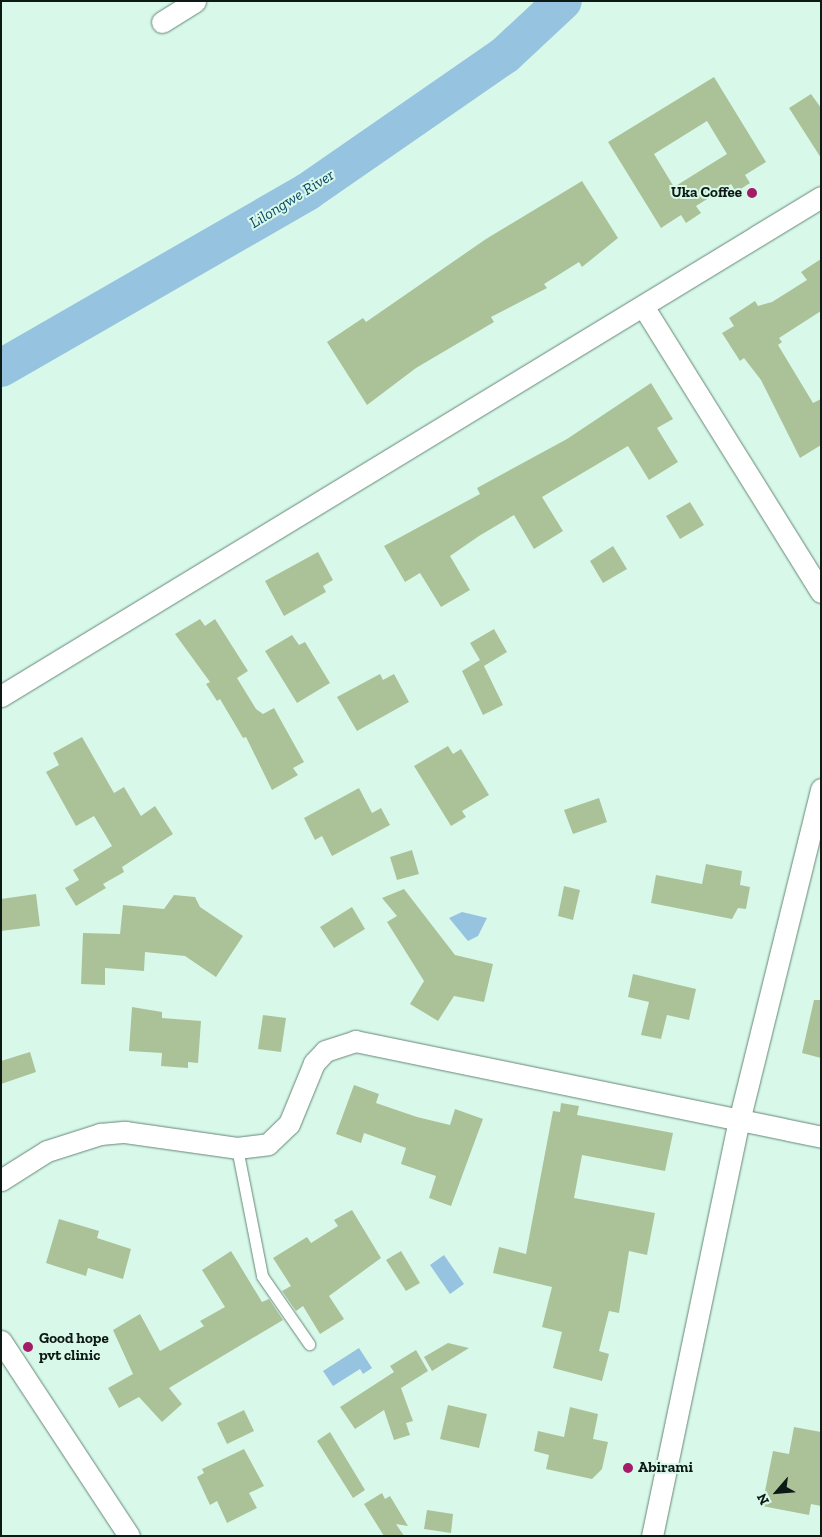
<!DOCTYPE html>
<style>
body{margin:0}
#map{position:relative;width:822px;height:1537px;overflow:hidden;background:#d8f9ea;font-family:"Zilla Slab",serif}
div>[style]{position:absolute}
.water>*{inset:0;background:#96c3df}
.river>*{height:38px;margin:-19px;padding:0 19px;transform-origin:19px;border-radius:19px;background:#96c3df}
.building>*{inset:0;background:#abc299}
.roads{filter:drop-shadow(0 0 1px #678678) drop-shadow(0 0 1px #678678)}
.lane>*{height:11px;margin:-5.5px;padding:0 5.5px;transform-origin:5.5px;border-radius:5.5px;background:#fff}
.street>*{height:21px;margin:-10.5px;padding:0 10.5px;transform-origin:10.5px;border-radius:10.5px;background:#fff}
.dots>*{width:14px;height:14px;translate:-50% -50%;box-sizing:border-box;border:2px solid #d8f9ea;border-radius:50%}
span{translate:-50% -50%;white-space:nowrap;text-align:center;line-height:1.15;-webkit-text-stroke:4px #d8f9ea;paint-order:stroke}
.poi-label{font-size:15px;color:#0d1914;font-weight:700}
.right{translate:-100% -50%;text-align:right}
.left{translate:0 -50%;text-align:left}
.water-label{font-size:16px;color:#0b4662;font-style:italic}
.frame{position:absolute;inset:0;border:2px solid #0d1914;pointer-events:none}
.north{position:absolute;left:752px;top:1467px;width:50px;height:50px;-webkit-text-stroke:4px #d8f9ea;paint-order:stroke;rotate:243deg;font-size:14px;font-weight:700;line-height:20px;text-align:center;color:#0d1914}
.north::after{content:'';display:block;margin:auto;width:18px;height:22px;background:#0d1914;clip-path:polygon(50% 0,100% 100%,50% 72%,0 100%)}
</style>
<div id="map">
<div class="water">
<div style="clip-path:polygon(462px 912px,487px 918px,478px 936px,468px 941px,449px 918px)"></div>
<div style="clip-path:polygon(444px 1255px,464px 1284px,450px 1294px,430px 1265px)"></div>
<div style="clip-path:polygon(359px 1348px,372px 1368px,363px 1374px,360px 1369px,333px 1386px,323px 1371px)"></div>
</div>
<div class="river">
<div style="left:1px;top:368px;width:353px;rotate:-29.9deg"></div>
<div style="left:307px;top:192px;width:241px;rotate:-34.7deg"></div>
<div style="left:505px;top:55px;width:79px;rotate:-43deg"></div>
</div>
<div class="building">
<div style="clip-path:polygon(evenodd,714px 77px,766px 162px,745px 175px,750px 183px,736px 192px,731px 184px,696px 206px,701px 213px,686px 223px,681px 215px,661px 228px,608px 142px,714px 77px,707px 121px,727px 154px,674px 187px,654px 154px,707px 121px)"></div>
<div style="clip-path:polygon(811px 94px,821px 108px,821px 158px,789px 108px)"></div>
<div style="clip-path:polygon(582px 181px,618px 238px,582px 267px,579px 262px,544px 284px,547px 288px,491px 317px,494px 322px,416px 368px,367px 405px,327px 342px,363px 318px,366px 322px,486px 239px)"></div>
<div style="clip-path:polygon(821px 259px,821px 311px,779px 338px,782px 342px,778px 345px,813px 403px,821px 399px,821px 445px,800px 458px,761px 380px,744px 358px,740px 361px,722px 333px,734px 326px,729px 318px,755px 301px,758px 306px,772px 302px,807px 280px,801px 272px)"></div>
<div style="clip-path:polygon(651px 383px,673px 419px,657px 428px,678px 462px,649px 480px,628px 446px,542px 497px,563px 531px,534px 549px,514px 515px,479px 536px,450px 556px,470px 590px,441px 607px,420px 573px,405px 582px,384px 546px,480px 494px,477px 488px,567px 439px)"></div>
<div style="clip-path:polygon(690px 502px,704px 525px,680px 539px,666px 516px)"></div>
<div style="clip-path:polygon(613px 546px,627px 569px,603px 583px,590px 561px)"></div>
<div style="clip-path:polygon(318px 552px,333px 580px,323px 586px,326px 592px,284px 616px,265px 581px)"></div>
<div style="clip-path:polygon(200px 619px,205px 626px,215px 619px,248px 671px,237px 678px,256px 709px,263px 714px,274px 708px,304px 762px,293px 768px,298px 775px,272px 790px,246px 737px,243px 738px,220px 699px,217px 701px,206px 684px,210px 682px,175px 634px)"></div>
<div style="clip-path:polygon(494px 629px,507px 652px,484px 666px,503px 705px,483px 715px,462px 671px,480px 660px,470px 643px)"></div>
<div style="clip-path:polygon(292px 635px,299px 645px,305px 642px,330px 683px,297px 703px,265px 651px)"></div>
<div style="clip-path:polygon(380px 674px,383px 680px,394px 674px,409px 702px,357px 731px,337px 697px)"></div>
<div style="clip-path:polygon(82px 737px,114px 793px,124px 787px,141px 816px,155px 806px,173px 834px,122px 867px,124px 872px,103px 884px,106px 888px,76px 906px,65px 888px,79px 880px,73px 870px,112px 846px,94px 816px,76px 826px,46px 772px,59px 765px,53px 753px)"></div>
<div style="clip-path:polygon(448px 746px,453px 754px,461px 749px,489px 795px,462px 811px,466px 817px,451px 826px,414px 766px)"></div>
<div style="clip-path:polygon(359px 788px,372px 813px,381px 808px,390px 825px,332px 856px,322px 836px,315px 840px,304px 818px)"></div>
<div style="clip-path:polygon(599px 798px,607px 822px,573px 834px,564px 810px)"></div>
<div style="clip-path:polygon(412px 850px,419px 874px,397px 880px,390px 857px)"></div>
<div style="clip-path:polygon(706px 864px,742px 871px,740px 885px,750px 887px,746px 909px,738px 908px,732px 919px,651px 903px,656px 875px,702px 884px)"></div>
<div style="clip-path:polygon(564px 886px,580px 890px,573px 920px,558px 916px)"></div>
<div style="clip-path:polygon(404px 889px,455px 955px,493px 964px,484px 1002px,454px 996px,438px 1021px,410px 1004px,424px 981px,387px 922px,397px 916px,382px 898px)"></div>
<div style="clip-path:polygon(36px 894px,40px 926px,1px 931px,1px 899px)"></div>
<div style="clip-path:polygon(174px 895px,195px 897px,200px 907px,243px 936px,216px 977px,185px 956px,145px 952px,144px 971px,105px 968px,105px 985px,81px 984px,83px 933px,120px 934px,123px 905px,164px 909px)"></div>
<div style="clip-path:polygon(352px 907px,365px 929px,334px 948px,320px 927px)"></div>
<div style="clip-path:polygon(633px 974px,696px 989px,689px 1020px,667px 1015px,661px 1039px,641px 1035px,649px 1002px,628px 997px)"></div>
<div style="clip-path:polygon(814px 1000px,821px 1000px,821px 1058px,802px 1053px)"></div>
<div style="clip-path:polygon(132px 1007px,162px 1012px,162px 1018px,201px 1021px,198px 1063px,188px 1062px,188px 1068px,161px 1066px,162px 1053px,129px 1051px)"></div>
<div style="clip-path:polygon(263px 1015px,286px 1018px,281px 1052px,258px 1049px)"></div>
<div style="clip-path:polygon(30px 1052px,36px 1072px,1px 1084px,1px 1061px)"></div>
<div style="clip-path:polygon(354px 1085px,379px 1094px,376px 1103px,417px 1117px,450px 1125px,455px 1109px,483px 1119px,451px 1206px,429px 1198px,436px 1176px,401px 1164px,406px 1148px,364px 1133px,361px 1143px,336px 1134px)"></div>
<div style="clip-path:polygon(561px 1103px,579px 1106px,577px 1115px,673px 1133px,665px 1171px,582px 1155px,574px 1198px,655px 1213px,647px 1255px,629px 1251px,619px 1313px,609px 1311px,599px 1351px,609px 1354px,602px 1381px,553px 1368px,562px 1332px,542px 1327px,552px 1287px,493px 1273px,499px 1247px,526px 1254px,553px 1111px,560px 1112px)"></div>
<div style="clip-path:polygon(352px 1210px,381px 1258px,329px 1296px,344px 1319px,320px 1334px,303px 1306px,296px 1311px,282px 1291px,291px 1286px,273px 1258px,307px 1237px,311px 1243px,338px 1226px,334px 1220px)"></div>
<div style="clip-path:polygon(59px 1219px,99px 1231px,97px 1238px,131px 1249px,123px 1279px,88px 1268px,86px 1276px,46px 1263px)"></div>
<div style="clip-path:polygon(231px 1251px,262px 1302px,269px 1299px,283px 1320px,169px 1388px,182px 1404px,162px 1422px,139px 1397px,119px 1408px,108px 1388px,133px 1374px,113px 1330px,140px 1314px,160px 1351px,204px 1326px,200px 1321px,225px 1307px,202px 1270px)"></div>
<div style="clip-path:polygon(401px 1251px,420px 1283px,406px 1291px,386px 1260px)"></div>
<div style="clip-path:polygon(448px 1343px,469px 1348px,432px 1371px,424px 1357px)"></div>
<div style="clip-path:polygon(416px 1350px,428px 1371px,401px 1388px,413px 1421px,406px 1423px,410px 1435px,394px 1440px,384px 1410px,355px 1429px,340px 1407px,394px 1372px,390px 1366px)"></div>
<div style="clip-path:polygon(448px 1405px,487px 1414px,479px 1448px,440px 1439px)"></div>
<div style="clip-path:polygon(570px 1407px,598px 1414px,593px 1439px,608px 1442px,602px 1469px,592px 1479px,546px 1469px,549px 1455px,534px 1451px,538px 1431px,564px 1437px)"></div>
<div style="clip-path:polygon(244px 1410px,254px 1431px,227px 1444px,217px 1423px)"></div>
<div style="clip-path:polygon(794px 1427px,821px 1432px,821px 1506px,811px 1504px,809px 1515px,762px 1506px,773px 1451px,789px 1454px)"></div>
<div style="clip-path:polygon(330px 1432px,365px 1490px,353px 1498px,317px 1441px)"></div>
<div style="clip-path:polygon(244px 1449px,264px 1486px,249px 1493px,257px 1508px,227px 1523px,217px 1501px,210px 1505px,197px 1477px,204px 1473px,202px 1469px)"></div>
<div style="clip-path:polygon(382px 1493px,385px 1499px,390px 1496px,408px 1526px,396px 1524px,404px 1536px,384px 1536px,364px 1504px)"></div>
<div style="clip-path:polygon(427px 1510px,453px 1514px,451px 1533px,424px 1529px)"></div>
</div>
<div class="roads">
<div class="lane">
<div style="left:237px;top:1148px;width:130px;rotate:78.9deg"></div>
<div style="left:262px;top:1276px;width:83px;rotate:55.3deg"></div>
</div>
<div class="street">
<div style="left:162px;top:22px;width:39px;rotate:-32deg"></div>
<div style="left:643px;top:306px;width:337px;rotate:58.1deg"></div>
<div style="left:1px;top:696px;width:960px;rotate:-31.32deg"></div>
<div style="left:1px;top:1180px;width:54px;rotate:-32.2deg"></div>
<div style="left:47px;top:1151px;width:56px;rotate:-17.8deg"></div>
<div style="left:100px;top:1134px;width:25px;rotate:-5deg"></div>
<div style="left:125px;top:1132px;width:113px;rotate:8.1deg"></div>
<div style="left:237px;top:1148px;width:31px;rotate:-7deg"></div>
<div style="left:268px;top:1144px;width:29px;rotate:-44deg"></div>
<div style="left:289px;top:1124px;width:66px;rotate:-67.7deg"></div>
<div style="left:314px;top:1063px;width:16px;rotate:-47deg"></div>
<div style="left:325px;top:1051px;width:32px;rotate:-18deg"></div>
<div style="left:355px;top:1041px;width:476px;rotate:11.6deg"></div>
<div style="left:1px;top:1341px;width:233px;rotate:56.7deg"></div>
<div style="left:652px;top:1536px;width:424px;rotate:-78.2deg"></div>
<div style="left:739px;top:1121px;width:342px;rotate:-76.1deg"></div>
</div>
</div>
<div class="dots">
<div style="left:752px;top:193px;background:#a41c67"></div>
<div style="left:28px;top:1347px;background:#a41c67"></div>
<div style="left:628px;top:1468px;background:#a41c67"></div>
</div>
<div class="poi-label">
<span class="right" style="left:742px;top:193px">Uka Coffee</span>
<span class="left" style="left:39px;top:1347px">Good hope<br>pvt clinic</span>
<span class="left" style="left:638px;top:1468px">Abirami</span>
</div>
<div class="water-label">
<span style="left:292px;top:199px;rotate:-32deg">Lilongwe River</span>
</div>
<div class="frame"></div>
<div class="north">N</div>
</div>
